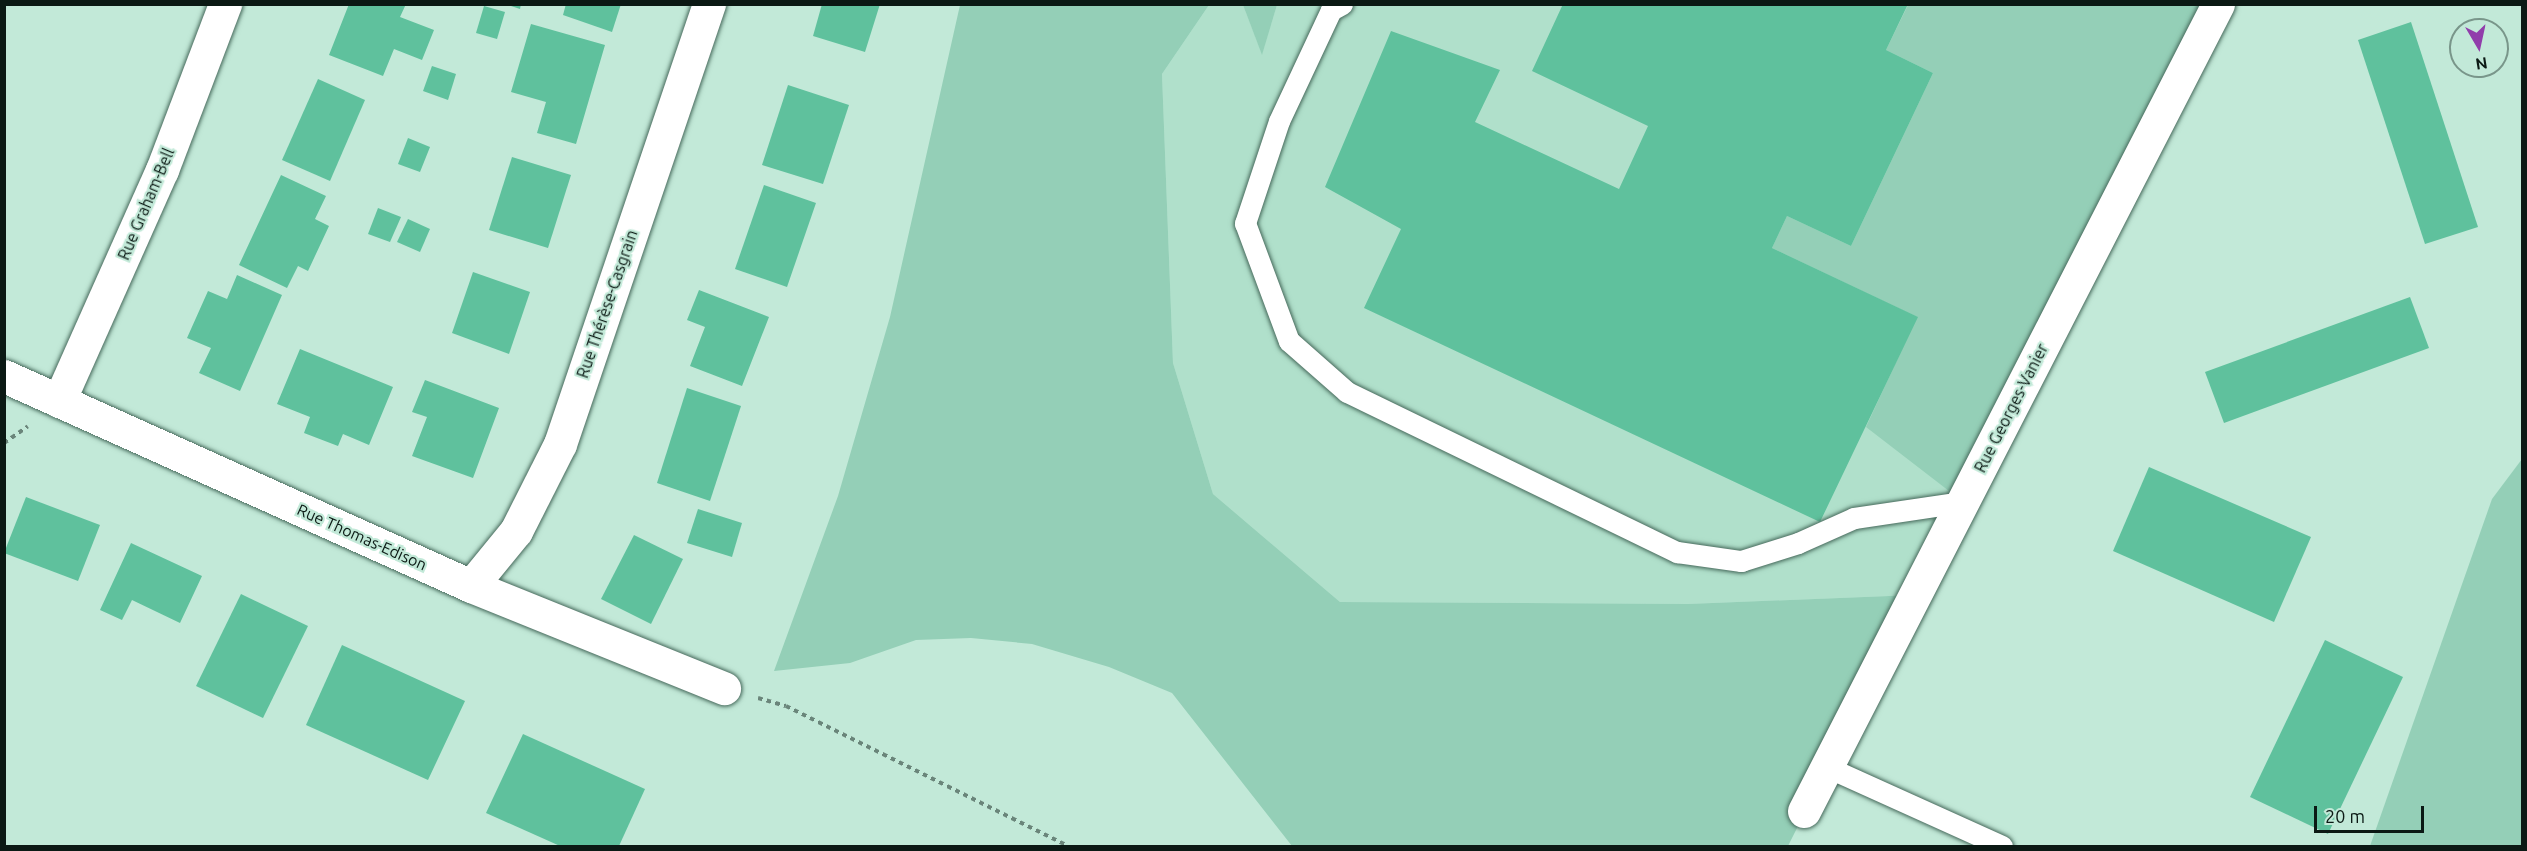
<!DOCTYPE html>
<meta charset="utf-8">
<style>
body{margin:0}
#map{position:relative;width:2527px;height:851px;overflow:hidden;background:#c2e9d8;font-family:Ubuntu,sans-serif}
div>[style]{position:absolute}
.built>*{inset:0;background:#b0e0cb}
.green>*{inset:0;background:#94cfb7}
.building>*{inset:0;background:#5fc19d}
.path>*{height:4px;margin-top:-2px;transform-origin:0;background:repeating-linear-gradient(90deg,#6a857a 0 4.5px,transparent 0 9px)}
.roads{filter:drop-shadow(0 0 2px #46695b) drop-shadow(0 0 2px #46695b)}
.lane>*{height:21px;margin:-10.5px;padding:0 10.5px;transform-origin:10.5px;border-radius:10.5px;background:#fff}
.street>*{height:33px;margin:-16.5px;padding:0 16.5px;transform-origin:16.5px;border-radius:16.5px;background:#fff}
span{translate:-50% -50%;white-space:nowrap;text-align:center;line-height:1.15;-webkit-text-stroke:4.5px #c2e9d8;paint-order:stroke}
.street-label{font-size:16px;color:#0b1914}
.frame{position:absolute;inset:0;border:6px solid #0b1914;pointer-events:none}
.north{position:absolute;left:2449px;top:18px;width:60px;height:60px;box-sizing:border-box;background:#c2e9d8;border:2px solid #79968a;border-radius:50%;rotate:171deg;font-size:16px;font-weight:700;line-height:24px;text-align:center;color:#0b1914}
.north::after{content:'';display:block;margin:auto;width:21px;height:27px;background:#913dab;clip-path:polygon(50% 0,100% 100%,50% 72%,0 100%)}
.scale{position:absolute;left:2314px;top:806px;width:110px;height:27px;box-sizing:border-box;border:3px solid #0b1914;border-top:0;padding-left:8px;font-size:18px;line-height:21px;white-space:nowrap;color:#0b1914;-webkit-text-stroke:4px #c2e9d8;paint-order:stroke}
</style>
<div id="map">
<div class="built">
<div style="clip-path:polygon(1209px 5px,1243px 5px,1262px 54px,1277px 5px,2214px 5px,1914px 595px,1688px 604px,1340px 602px,1213px 494px,1173px 363px,1162px 74px)"></div>
</div>
<div class="green">
<div style="clip-path:polygon(960px 5px,1209px 5px,1162px 74px,1173px 363px,1213px 494px,1340px 602px,1688px 604px,1914px 595px,1788px 846px,1292px 846px,1172px 693px,1109px 667px,1032px 644px,971px 638px,916px 640px,850px 663px,774px 671px,838px 496px,890px 317px)"></div>
<div style="clip-path:polygon(1243px 5px,1277px 5px,1262px 55px)"></div>
<div style="clip-path:polygon(1908px 5px,2215px 5px,1962px 501px,1866px 427px,1917px 317px,1772px 248px,1787px 216px,1851px 246px,1933px 73px,1886px 50px)"></div>
<div style="clip-path:polygon(2522px 459px,2522px 846px,2370px 846px,2492px 499px)"></div>
</div>
<div class="building">
<div style="clip-path:polygon(349px 4px,406px 4px,400px 17px,434px 30px,422px 60px,394px 49px,383px 76px,329px 55px)"></div>
<div style="clip-path:polygon(505px 4px,521px 4px,520px 9px)"></div>
<div style="clip-path:polygon(566px 4px,621px 4px,612px 32px,563px 15px)"></div>
<div style="clip-path:polygon(822px 4px,880px 4px,865px 52px,813px 36px)"></div>
<div style="clip-path:polygon(1563px 4px,1908px 4px,1886px 50px,1933px 73px,1851px 246px,1787px 216px,1772px 248px,1918px 317px,1820px 522px,1364px 308px,1401px 229px,1325px 187px,1391px 31px,1500px 70px,1475px 122px,1619px 189px,1648px 126px,1532px 71px)"></div>
<div style="clip-path:polygon(484px 6px,505px 12px,497px 39px,476px 33px)"></div>
<div style="clip-path:polygon(2411px 22px,2478px 227px,2425px 244px,2358px 40px)"></div>
<div style="clip-path:polygon(531px 24px,605px 45px,576px 144px,537px 133px,546px 102px,511px 92px)"></div>
<div style="clip-path:polygon(432px 66px,456px 74px,448px 100px,423px 91px)"></div>
<div style="clip-path:polygon(318px 79px,365px 100px,330px 181px,282px 160px)"></div>
<div style="clip-path:polygon(788px 85px,849px 105px,823px 184px,762px 165px)"></div>
<div style="clip-path:polygon(408px 138px,430px 147px,420px 172px,398px 164px)"></div>
<div style="clip-path:polygon(512px 157px,571px 175px,548px 248px,489px 230px)"></div>
<div style="clip-path:polygon(281px 175px,326px 196px,315px 219px,329px 226px,308px 271px,298px 266px,287px 288px,239px 265px)"></div>
<div style="clip-path:polygon(764px 185px,816px 203px,787px 287px,735px 269px)"></div>
<div style="clip-path:polygon(378px 208px,401px 217px,390px 242px,368px 234px)"></div>
<div style="clip-path:polygon(408px 219px,430px 229px,420px 252px,397px 242px)"></div>
<div style="clip-path:polygon(473px 272px,530px 292px,509px 354px,452px 333px)"></div>
<div style="clip-path:polygon(237px 275px,282px 295px,240px 391px,199px 373px,211px 348px,187px 338px,208px 291px,227px 299px)"></div>
<div style="clip-path:polygon(699px 290px,769px 317px,742px 386px,690px 366px,705px 327px,687px 320px)"></div>
<div style="clip-path:polygon(2410px 297px,2429px 348px,2224px 423px,2205px 372px)"></div>
<div style="clip-path:polygon(300px 349px,393px 387px,369px 445px,343px 434px,338px 446px,304px 433px,310px 417px,277px 404px)"></div>
<div style="clip-path:polygon(425px 380px,499px 408px,473px 478px,412px 456px,427px 417px,412px 412px)"></div>
<div style="clip-path:polygon(687px 388px,741px 406px,710px 501px,657px 483px)"></div>
<div style="clip-path:polygon(2149px 467px,2311px 537px,2274px 622px,2113px 551px)"></div>
<div style="clip-path:polygon(26px 497px,100px 525px,78px 581px,4px 553px)"></div>
<div style="clip-path:polygon(698px 509px,742px 523px,732px 557px,687px 543px)"></div>
<div style="clip-path:polygon(634px 535px,683px 559px,651px 624px,601px 599px)"></div>
<div style="clip-path:polygon(131px 543px,202px 576px,180px 623px,132px 600px,122px 620px,100px 610px)"></div>
<div style="clip-path:polygon(241px 594px,308px 626px,263px 718px,196px 686px)"></div>
<div style="clip-path:polygon(2325px 640px,2403px 677px,2328px 834px,2250px 797px)"></div>
<div style="clip-path:polygon(342px 645px,465px 701px,428px 780px,306px 725px)"></div>
<div style="clip-path:polygon(523px 734px,645px 789px,619px 846px,560px 846px,486px 813px)"></div>
</div>
<div class="path">
<div style="left:4px;top:443px;width:29px;rotate:-35deg"></div>
<div style="left:758px;top:698px;width:29px;rotate:16deg"></div>
<div style="left:786px;top:706px;width:315px;rotate:26.4deg"></div>
</div>
<div class="roads">
<div class="lane">
<div style="left:1342px;top:4px;width:13px;rotate:151deg"></div>
<div style="left:1331px;top:10px;width:123px;rotate:115.1deg"></div>
<div style="left:1279px;top:121px;width:108px;rotate:108.4deg"></div>
<div style="left:1245px;top:223px;width:126px;rotate:69.6deg"></div>
<div style="left:1289px;top:341px;width:77px;rotate:41.3deg"></div>
<div style="left:1347px;top:392px;width:367px;rotate:25.9deg"></div>
<div style="left:1677px;top:552px;width:65px;rotate:8deg"></div>
<div style="left:1741px;top:561px;width:60px;rotate:-17.5deg"></div>
<div style="left:1798px;top:543px;width:61px;rotate:-24.1deg"></div>
<div style="left:1854px;top:518px;width:110px;rotate:-8.4deg"></div>
<div style="left:1827px;top:767px;width:192px;rotate:24.3deg"></div>
</div>
<div class="street">
<div style="left:4px;top:376px;width:512px;rotate:24.21deg"></div>
<div style="left:471px;top:586px;width:273px;rotate:22deg"></div>
<div style="left:59px;top:401px;width:253px;rotate:-66deg"></div>
<div style="left:162px;top:170px;width:178px;rotate:-69.2deg"></div>
<div style="left:471px;top:586px;width:71px;rotate:-50.7deg"></div>
<div style="left:516px;top:531px;width:97px;rotate:-63.2deg"></div>
<div style="left:560px;top:444px;width:465px;rotate:-71.3deg"></div>
<div style="left:1804px;top:811px;width:907px;rotate:-62.84deg"></div>
</div>
</div>
<div class="street-label">
<span style="left:146px;top:204px;rotate:-67deg">Rue Graham-Bell</span>
<span style="left:607px;top:304px;rotate:-71deg">Rue Thérèse-Casgrain</span>
<span style="left:2011px;top:408px;rotate:-63deg">Rue Georges-Vanier</span>
<span style="left:362px;top:537px;rotate:24deg">Rue Thomas-Edison</span>
</div>
<div class="frame"></div>
<div class="north">N</div>
<div class="scale">20 m</div>
</div>
